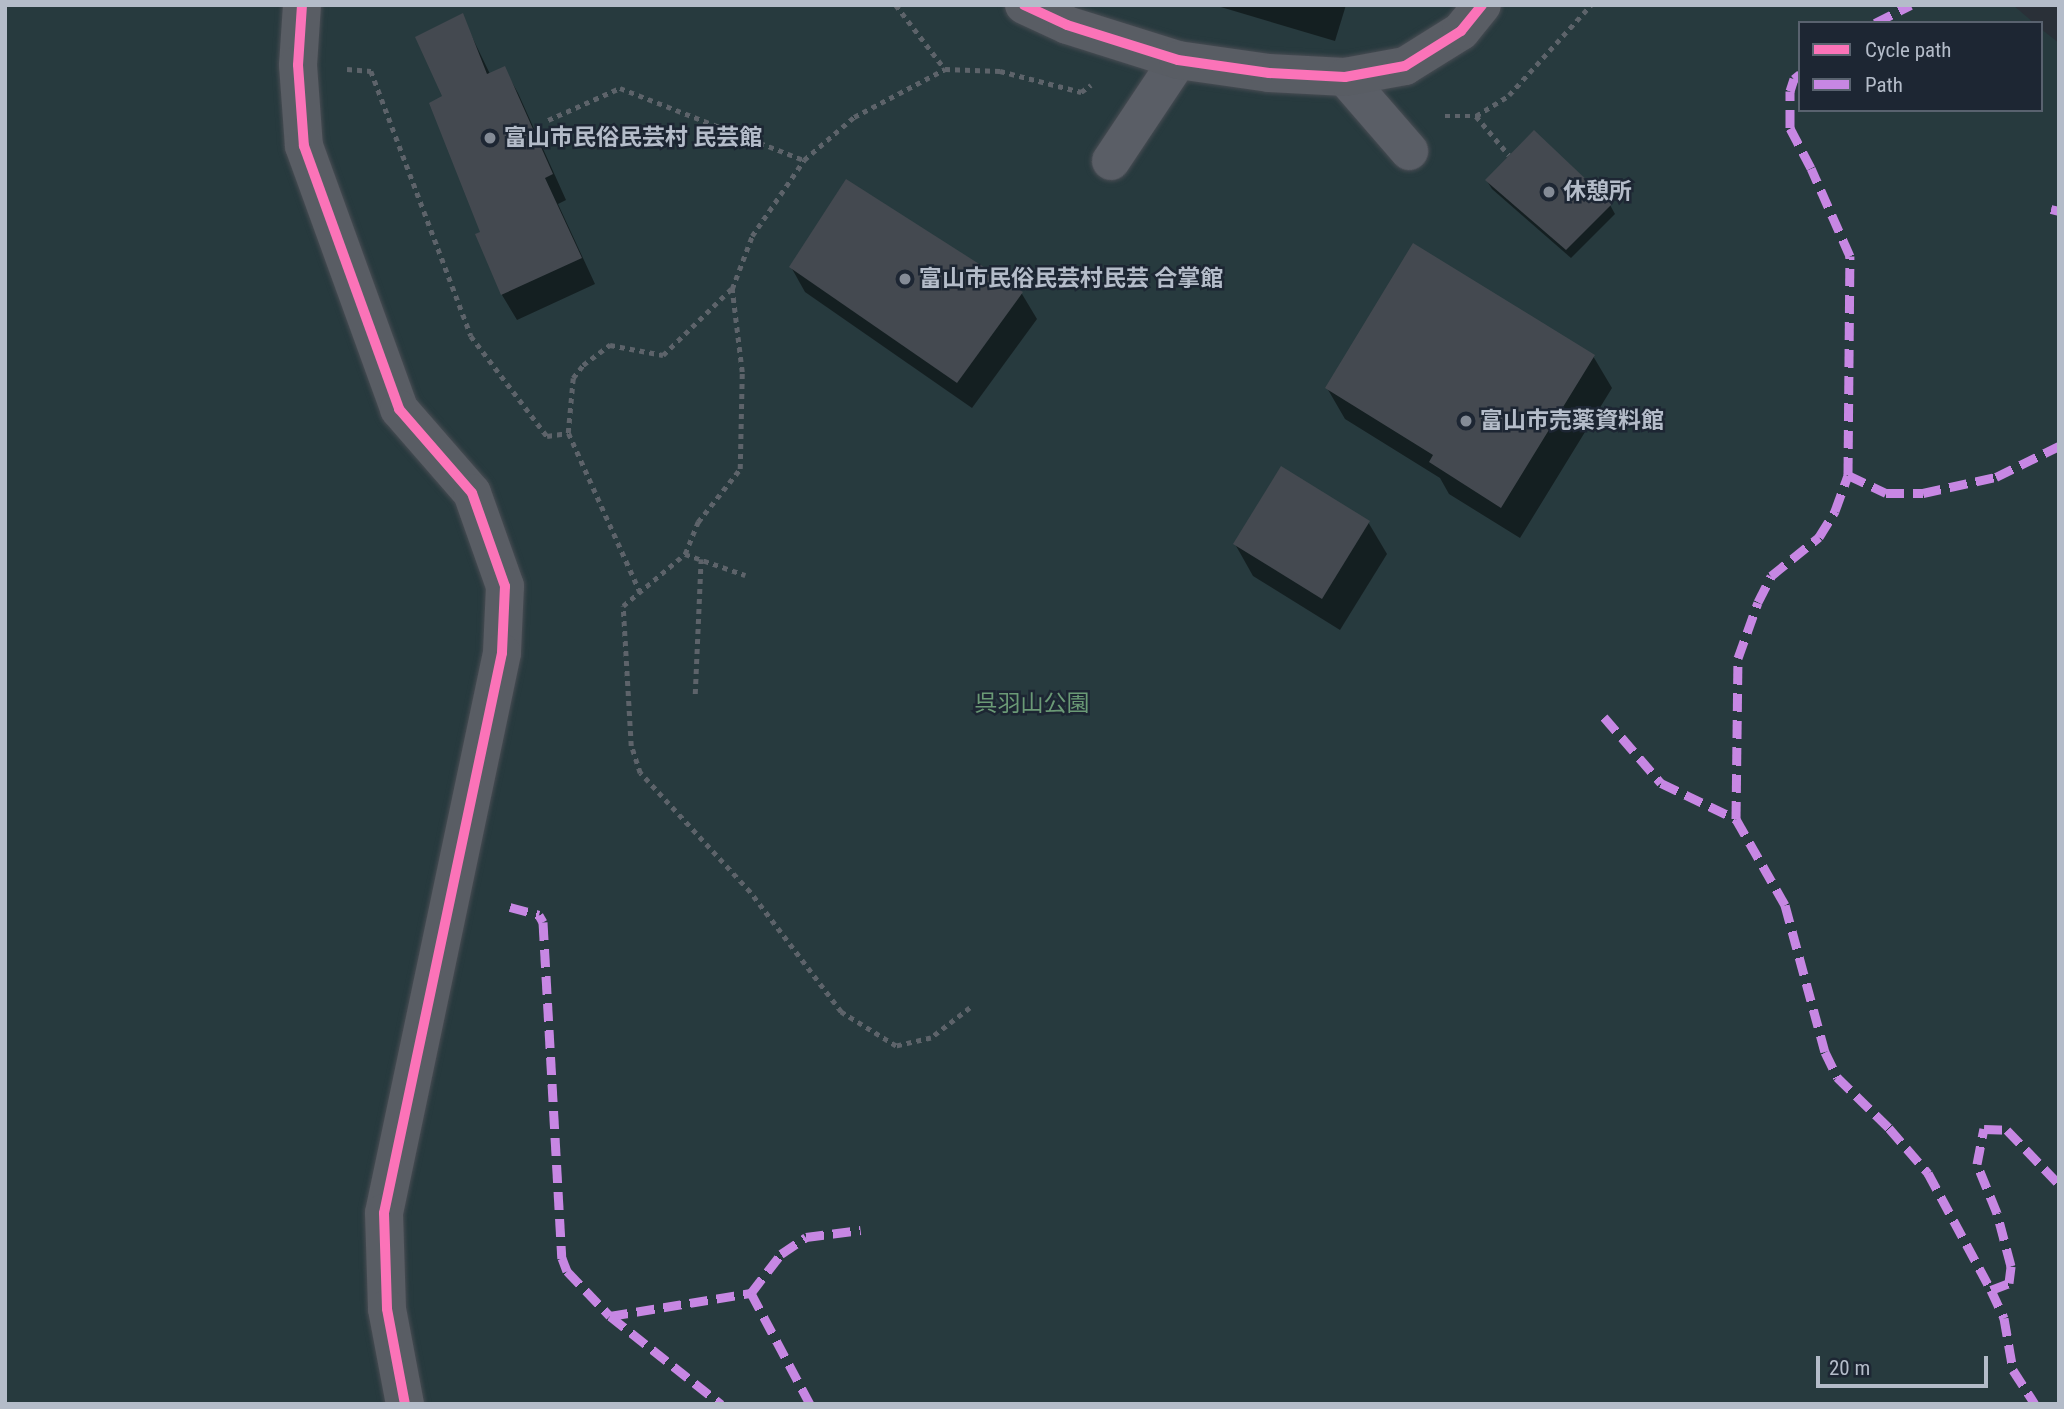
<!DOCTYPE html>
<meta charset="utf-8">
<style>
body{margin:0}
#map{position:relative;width:2064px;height:1409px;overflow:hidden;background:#2a3038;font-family:"Roboto Condensed","Noto Sans JP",sans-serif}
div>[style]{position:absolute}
.green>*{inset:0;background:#273a3e}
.shadow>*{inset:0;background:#0007}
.building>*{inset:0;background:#444950}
.path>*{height:4.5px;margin-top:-2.25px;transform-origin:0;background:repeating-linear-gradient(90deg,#5d636a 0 5px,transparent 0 10px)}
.roads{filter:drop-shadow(0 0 2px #484c53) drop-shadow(0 0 2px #484c53)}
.street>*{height:38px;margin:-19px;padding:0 19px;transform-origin:19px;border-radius:19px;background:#5a5e66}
.secondary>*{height:38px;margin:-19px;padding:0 19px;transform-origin:19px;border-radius:19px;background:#595d64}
.quiet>*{height:9px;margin-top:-4.5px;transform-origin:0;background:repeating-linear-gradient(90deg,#c787e3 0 18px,transparent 0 27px)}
.cycleway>*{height:10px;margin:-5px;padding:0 5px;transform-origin:5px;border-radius:5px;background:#fb73b8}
.dots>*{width:19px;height:19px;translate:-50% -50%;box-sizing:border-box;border:4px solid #1d2633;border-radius:50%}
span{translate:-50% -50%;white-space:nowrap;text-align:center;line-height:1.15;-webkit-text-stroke:5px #1d2633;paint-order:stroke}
.poi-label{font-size:23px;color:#b4bcc9;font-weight:700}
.left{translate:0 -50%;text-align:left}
.park-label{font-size:23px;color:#6b9a76}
.frame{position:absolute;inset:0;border:7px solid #b4bcc9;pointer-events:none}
.legend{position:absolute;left:1798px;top:21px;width:245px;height:91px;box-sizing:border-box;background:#1d2633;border:2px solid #59626f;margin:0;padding:9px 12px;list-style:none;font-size:21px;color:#b4bcc9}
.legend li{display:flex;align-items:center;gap:14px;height:35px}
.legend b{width:35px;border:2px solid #59626f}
.scale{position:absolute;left:1816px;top:1356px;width:172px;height:32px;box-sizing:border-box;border:4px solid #b4bcc9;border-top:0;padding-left:9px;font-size:21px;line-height:24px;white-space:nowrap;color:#b4bcc9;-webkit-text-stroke:5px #1d2633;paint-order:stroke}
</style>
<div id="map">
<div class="green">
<div style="clip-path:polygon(5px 5px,2013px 5px,2034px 23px,1800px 23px,1800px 110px,2041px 110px,2041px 29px,2059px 43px,2059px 1404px,5px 1404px)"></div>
</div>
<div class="shadow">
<div style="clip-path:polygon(1214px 5px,1346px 5px,1335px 41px)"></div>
<div style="clip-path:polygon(462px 16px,490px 74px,504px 68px,518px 93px,566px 200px,558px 204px,595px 284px,517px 320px,502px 295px,477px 235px,483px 232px,445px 96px)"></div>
<div style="clip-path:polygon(1487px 181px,1610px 205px,1615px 214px,1571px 258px,1492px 189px)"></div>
<div style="clip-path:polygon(846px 182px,1022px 294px,1037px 319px,972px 408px,805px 292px,791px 267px)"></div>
<div style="clip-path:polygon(1593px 356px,1612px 388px,1520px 538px,1449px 494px,1440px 478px,1345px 419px,1327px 388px)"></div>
<div style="clip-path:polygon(1368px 522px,1387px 554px,1340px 630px,1253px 576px,1235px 544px)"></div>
</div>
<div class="building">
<div style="clip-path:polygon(463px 13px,487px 74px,505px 66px,553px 174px,545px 178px,582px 258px,501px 295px,475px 234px,480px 232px,429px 103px,442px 96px,415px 37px)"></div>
<div style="clip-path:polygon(1534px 130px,1612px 204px,1566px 250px,1485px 180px)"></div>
<div style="clip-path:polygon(846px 179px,1023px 292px,957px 383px,789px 267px)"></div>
<div style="clip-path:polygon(1413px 243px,1595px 355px,1501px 508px,1429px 462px,1433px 455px,1325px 388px)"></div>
<div style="clip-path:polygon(1281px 466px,1370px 521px,1322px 599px,1233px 544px)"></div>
</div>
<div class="path">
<div style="left:896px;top:5px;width:81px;rotate:52.6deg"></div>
<div style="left:347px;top:69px;width:24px;rotate:5deg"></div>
<div style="left:371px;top:71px;width:283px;rotate:69.3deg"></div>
<div style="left:471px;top:336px;width:126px;rotate:52.8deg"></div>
<div style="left:547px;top:436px;width:21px;rotate:-8deg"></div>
<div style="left:1445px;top:116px;width:31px"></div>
<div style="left:1476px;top:116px;width:39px;rotate:-32deg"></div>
<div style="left:1509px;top:95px;width:122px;rotate:-47.7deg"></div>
<div style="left:1476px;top:116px;width:51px;rotate:49.8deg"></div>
<div style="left:548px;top:120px;width:79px;rotate:-24deg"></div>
<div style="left:620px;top:88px;width:198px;rotate:21.4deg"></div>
<div style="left:685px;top:554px;width:64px;rotate:19.3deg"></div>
<div style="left:640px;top:593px;width:175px;rotate:-114.2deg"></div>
<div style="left:568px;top:433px;width:55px;rotate:-84.8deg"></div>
<div style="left:573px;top:378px;width:16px;rotate:-52deg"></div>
<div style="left:583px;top:365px;width:34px;rotate:-37deg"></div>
<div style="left:610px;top:345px;width:54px;rotate:10.7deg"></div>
<div style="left:663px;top:355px;width:95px;rotate:-44.1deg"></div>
<div style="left:695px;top:694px;width:135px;rotate:-87.5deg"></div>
<div style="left:970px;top:1008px;width:49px;rotate:142.4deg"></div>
<div style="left:931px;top:1038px;width:36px;rotate:167deg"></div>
<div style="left:896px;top:1046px;width:65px;rotate:-148.3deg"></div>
<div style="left:841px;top:1012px;width:151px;rotate:-127.2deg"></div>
<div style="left:750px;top:892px;width:162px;rotate:-132.7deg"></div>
<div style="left:640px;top:773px;width:28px;rotate:-108deg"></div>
<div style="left:631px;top:746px;width:140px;rotate:-93.3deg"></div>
<div style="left:623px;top:606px;width:81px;rotate:-40deg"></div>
<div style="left:685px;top:554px;width:35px;rotate:-68deg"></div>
<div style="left:698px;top:522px;width:68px;rotate:-51.6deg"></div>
<div style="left:740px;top:469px;width:97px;rotate:-88.8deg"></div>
<div style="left:742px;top:372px;width:84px;rotate:-96.9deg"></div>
<div style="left:732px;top:289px;width:57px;rotate:-69.3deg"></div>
<div style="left:752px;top:236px;width:92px;rotate:-55.6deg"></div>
<div style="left:804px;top:160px;width:66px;rotate:-40.7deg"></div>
<div style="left:854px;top:117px;width:103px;rotate:-27.8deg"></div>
<div style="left:945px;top:69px;width:55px;rotate:2.1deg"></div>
<div style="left:1000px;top:71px;width:84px;rotate:14.5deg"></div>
<div style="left:1081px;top:92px;width:12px;rotate:-35deg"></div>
</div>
<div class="roads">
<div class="street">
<div style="left:1345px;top:77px;width:98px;rotate:49.1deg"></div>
<div style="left:1111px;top:161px;width:121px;rotate:-56.4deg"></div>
</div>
<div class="secondary">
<div style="left:302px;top:5px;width:60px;rotate:93.8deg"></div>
<div style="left:298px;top:65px;width:81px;rotate:85.8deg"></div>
<div style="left:304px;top:146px;width:280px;rotate:70.1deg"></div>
<div style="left:399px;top:409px;width:111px;rotate:49deg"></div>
<div style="left:472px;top:493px;width:99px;rotate:70.5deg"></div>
<div style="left:505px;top:586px;width:67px;rotate:92.6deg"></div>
<div style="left:502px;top:653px;width:572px;rotate:101.9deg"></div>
<div style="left:384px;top:1213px;width:96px;rotate:88.2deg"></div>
<div style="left:387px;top:1309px;width:97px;rotate:79.3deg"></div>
<div style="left:1024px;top:5px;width:47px;rotate:24.9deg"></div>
<div style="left:1067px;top:25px;width:116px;rotate:17.5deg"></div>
<div style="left:1178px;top:60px;width:92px;rotate:8.1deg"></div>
<div style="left:1269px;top:73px;width:76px;rotate:3deg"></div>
<div style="left:1345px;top:77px;width:61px;rotate:-10.4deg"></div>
<div style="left:1405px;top:66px;width:66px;rotate:-32deg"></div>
<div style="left:1461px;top:31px;width:33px;rotate:-51deg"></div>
</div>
</div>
<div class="quiet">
<div style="left:1875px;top:23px;width:40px;rotate:-26.6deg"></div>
<div style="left:2051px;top:209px;width:8px;rotate:14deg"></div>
<div style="left:1848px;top:475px;width:42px;rotate:25.3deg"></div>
<div style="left:1886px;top:493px;width:37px"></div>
<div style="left:1923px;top:493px;width:75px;rotate:-12.4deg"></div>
<div style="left:1996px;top:477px;width:70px;rotate:-26.2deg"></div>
<div style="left:1604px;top:717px;width:87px;rotate:49.2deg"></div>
<div style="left:1661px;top:783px;width:83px;rotate:25.6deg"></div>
<div style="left:1736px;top:819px;width:99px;rotate:60.3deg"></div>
<div style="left:1785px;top:905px;width:152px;rotate:74.8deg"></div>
<div style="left:1825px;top:1052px;width:28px;rotate:64deg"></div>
<div style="left:1837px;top:1077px;width:73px;rotate:44.4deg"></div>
<div style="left:1889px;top:1128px;width:60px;rotate:49.1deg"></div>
<div style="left:1928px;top:1173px;width:133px;rotate:61.7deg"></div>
<div style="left:1991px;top:1290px;width:31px;rotate:65deg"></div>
<div style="left:2004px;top:1318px;width:53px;rotate:80.2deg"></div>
<div style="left:2013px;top:1370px;width:40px;rotate:57.1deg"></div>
<div style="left:1736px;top:819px;width:161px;rotate:-89.3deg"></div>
<div style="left:1738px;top:658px;width:59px;rotate:-70.3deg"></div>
<div style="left:1758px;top:602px;width:29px;rotate:-63deg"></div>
<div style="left:1771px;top:576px;width:62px;rotate:-39.1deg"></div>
<div style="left:1819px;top:537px;width:31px;rotate:-58deg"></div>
<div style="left:1835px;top:511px;width:38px;rotate:-70deg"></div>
<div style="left:1848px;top:475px;width:219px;rotate:-89.5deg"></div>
<div style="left:1850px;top:256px;width:96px;rotate:-113.9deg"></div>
<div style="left:1811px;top:168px;width:45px;rotate:-117.7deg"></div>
<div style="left:1790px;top:128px;width:37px;rotate:-90deg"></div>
<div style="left:1790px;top:91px;width:13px;rotate:-72deg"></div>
<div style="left:1794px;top:79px;width:8px;rotate:-40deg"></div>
<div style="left:510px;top:907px;width:30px;rotate:15deg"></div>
<div style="left:539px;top:915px;width:8px;rotate:60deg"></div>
<div style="left:543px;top:922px;width:337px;rotate:86.8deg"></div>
<div style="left:562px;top:1258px;width:14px;rotate:69deg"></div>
<div style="left:567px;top:1271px;width:62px;rotate:46.3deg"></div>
<div style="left:610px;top:1316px;width:142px;rotate:38.4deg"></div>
<div style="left:1991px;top:1290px;width:19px;rotate:-21deg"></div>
<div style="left:2009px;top:1283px;width:17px;rotate:-83deg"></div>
<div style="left:2011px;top:1266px;width:55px;rotate:-104.8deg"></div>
<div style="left:1997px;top:1213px;width:53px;rotate:-112.2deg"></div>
<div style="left:1977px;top:1164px;width:36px;rotate:-79deg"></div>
<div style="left:1984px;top:1129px;width:23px;rotate:2deg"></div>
<div style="left:2007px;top:1130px;width:75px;rotate:46.1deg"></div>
<div style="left:751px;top:1293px;width:49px;rotate:-52.4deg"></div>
<div style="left:781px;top:1254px;width:30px;rotate:-34deg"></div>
<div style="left:806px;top:1237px;width:55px;rotate:-7.3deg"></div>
<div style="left:610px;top:1316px;width:143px;rotate:-9.3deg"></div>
<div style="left:751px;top:1293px;width:126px;rotate:62deg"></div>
</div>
<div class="cycleway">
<div style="left:302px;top:5px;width:60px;rotate:93.8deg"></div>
<div style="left:298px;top:65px;width:81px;rotate:85.8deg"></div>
<div style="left:304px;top:146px;width:280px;rotate:70.1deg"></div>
<div style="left:399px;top:409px;width:111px;rotate:49deg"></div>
<div style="left:472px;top:493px;width:99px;rotate:70.5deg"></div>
<div style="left:505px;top:586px;width:67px;rotate:92.6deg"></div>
<div style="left:502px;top:653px;width:572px;rotate:101.9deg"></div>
<div style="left:384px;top:1213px;width:96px;rotate:88.2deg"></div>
<div style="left:387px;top:1309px;width:97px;rotate:79.3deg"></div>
<div style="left:1024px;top:5px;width:47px;rotate:24.9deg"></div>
<div style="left:1067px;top:25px;width:116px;rotate:17.5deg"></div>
<div style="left:1178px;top:60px;width:92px;rotate:8.1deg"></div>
<div style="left:1269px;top:73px;width:76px;rotate:3deg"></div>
<div style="left:1345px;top:77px;width:61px;rotate:-10.4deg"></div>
<div style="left:1405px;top:66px;width:66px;rotate:-32deg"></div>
<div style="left:1461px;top:31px;width:33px;rotate:-51deg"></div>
</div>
<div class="dots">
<div style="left:490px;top:138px;background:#848b96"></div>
<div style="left:1549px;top:192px;background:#848b96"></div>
<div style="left:905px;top:279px;background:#848b96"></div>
<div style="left:1466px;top:421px;background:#848b96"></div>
</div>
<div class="poi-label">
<span class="left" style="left:504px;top:138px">富山市民俗民芸村 民芸館</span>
<span class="left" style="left:1563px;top:192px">休憩所</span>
<span class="left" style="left:919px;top:279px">富山市民俗民芸村民芸 合掌館</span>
<span class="left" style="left:1480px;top:421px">富山市売薬資料館</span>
</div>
<div class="park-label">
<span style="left:1032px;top:704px">呉羽山公園</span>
</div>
<div class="frame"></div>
<ul class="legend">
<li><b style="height:9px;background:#fb73b8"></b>Cycle path</li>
<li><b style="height:9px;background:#c787e3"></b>Path</li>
</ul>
<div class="scale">20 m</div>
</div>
